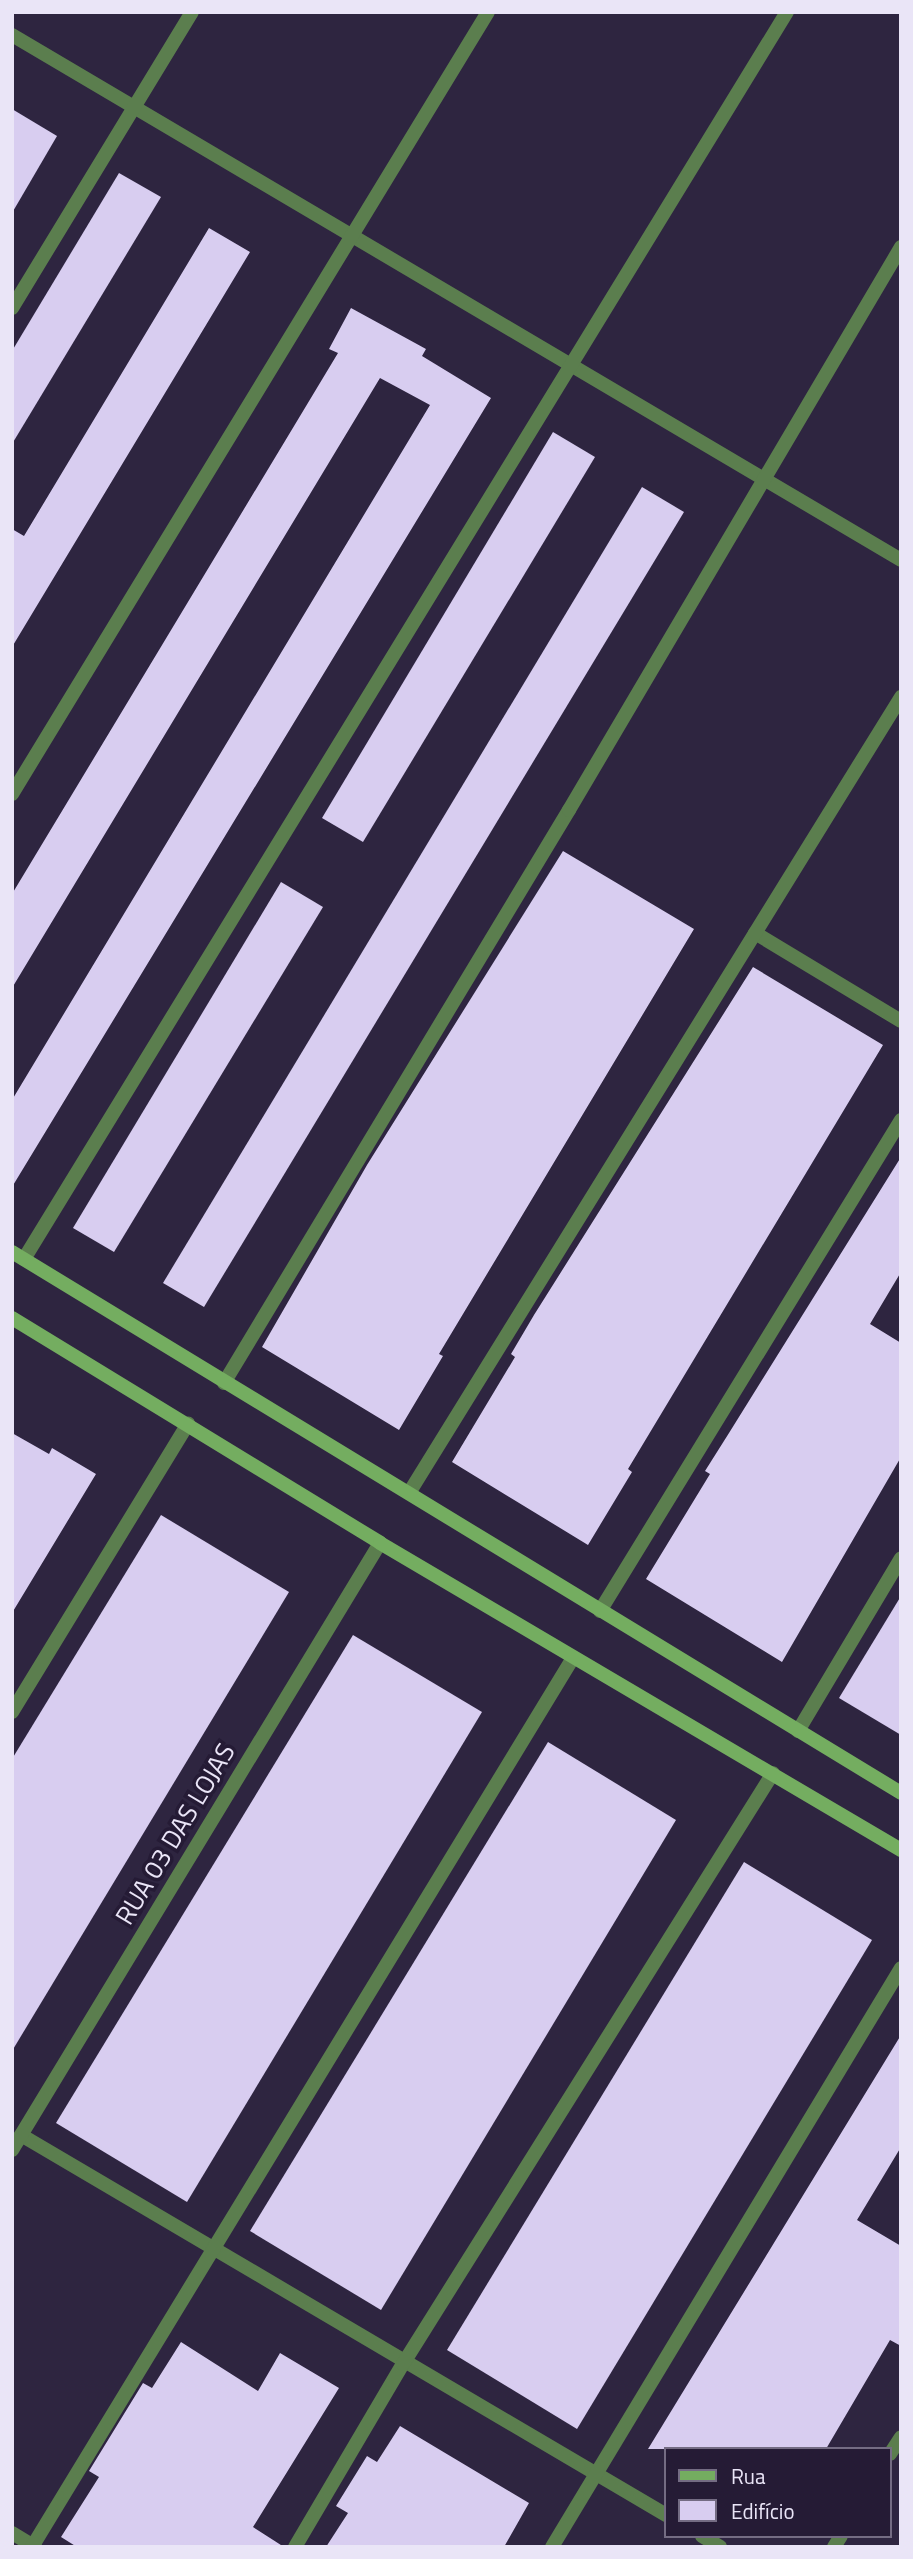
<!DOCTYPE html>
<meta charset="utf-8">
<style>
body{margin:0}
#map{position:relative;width:913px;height:2559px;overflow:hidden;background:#2e2540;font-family:"Titillium Web",sans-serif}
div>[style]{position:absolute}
.building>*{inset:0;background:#d8cdf0}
.street>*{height:14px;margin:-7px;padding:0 7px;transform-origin:7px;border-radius:7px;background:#5b7e4e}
.secondary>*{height:14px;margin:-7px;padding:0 7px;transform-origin:7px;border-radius:7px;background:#74ad60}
span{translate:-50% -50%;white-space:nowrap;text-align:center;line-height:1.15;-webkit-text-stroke:7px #251b35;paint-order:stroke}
.street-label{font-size:26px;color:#eae5f7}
.frame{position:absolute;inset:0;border:14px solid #eae5f7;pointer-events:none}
.legend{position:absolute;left:664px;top:2447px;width:228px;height:91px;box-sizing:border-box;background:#251b35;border:2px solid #746c83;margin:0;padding:9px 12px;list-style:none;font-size:21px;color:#eae5f7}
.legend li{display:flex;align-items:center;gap:14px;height:35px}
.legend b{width:35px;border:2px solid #746c83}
</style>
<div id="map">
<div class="building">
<div style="clip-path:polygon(12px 109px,57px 136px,12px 213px)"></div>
<div style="clip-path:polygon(119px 173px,161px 197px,12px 444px,12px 351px)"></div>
<div style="clip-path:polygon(209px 228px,250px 252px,12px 647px,12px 529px,24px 536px)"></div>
<div style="clip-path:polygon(351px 308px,426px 349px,422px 356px,491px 398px,12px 1187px,12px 1100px,430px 405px,380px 378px,12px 988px,12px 894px,338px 353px,329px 349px)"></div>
<div style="clip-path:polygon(553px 432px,595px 457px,363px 842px,322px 818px)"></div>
<div style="clip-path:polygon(642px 487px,684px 512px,204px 1307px,163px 1283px)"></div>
<div style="clip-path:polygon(563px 851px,694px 929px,439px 1354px,443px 1356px,399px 1430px,262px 1347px,367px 1165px)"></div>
<div style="clip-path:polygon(281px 882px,323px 907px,114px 1252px,73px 1228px)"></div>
<div style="clip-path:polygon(753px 967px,883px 1045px,628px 1469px,632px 1472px,588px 1545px,452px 1462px,515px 1357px,511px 1354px,534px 1315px)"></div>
<div style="clip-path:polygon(901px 1157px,901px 1272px,870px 1324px,901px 1343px,901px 1457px,782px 1662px,646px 1579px,710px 1474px,705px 1471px,729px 1433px)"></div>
<div style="clip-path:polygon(12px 1433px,49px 1454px,52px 1448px,96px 1474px,12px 1613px)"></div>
<div style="clip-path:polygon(161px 1515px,289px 1592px,12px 2051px,12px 1759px)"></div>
<div style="clip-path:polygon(901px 1596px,901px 1735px,839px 1698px)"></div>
<div style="clip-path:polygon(353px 1635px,482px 1712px,187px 2202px,56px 2123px)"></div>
<div style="clip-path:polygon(548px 1742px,676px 1820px,381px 2310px,250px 2231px)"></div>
<div style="clip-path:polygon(744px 1862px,872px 1940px,577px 2429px,447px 2350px)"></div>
<div style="clip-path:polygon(901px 2035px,901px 2147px,857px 2220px,901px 2246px,901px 2346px,890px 2340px,826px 2449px,648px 2449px)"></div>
<div style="clip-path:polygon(181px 2342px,258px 2391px,280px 2353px,339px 2388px,253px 2527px,284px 2547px,77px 2547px,61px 2537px,99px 2477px,89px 2471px,143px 2383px,152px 2388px)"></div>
<div style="clip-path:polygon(400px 2426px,529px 2503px,504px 2547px,326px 2547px,348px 2513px,336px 2506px,367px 2456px,377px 2462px)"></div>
</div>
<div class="street">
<div style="left:12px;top:35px;width:1032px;rotate:30.56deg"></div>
<div style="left:12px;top:308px;width:346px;rotate:-58.7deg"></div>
<div style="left:12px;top:794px;width:915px;rotate:-58.67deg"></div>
<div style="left:755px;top:933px;width:170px;rotate:31.1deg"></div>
<div style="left:24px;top:1259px;width:1462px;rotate:-58.54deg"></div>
<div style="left:224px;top:1383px;width:669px;rotate:-58.95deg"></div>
<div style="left:569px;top:810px;width:654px;rotate:-59.47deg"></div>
<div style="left:409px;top:1493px;width:936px;rotate:-58.28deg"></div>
<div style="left:600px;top:1611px;width:576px;rotate:-58.49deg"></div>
<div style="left:12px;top:1712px;width:338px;rotate:-58.6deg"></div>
<div style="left:798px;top:1731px;width:201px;rotate:-59.2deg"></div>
<div style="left:21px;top:2135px;width:749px;rotate:30.5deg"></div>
<div style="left:12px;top:2150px;width:710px;rotate:-58.77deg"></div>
<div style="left:890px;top:2454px;width:20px;rotate:-57deg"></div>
<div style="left:12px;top:2533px;width:27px;rotate:31deg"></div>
<div style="left:702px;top:2536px;width:21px;rotate:31deg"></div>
<div style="left:32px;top:2547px;width:1041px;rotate:-58.68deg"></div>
<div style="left:295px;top:2547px;width:212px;rotate:-59.5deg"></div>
<div style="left:403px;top:2364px;width:697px;rotate:-57.95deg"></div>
<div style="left:552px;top:2547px;width:676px;rotate:-58.92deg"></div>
<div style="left:834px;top:2547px;width:13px;rotate:-58deg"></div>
</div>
<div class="secondary">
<div style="left:12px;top:1252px;width:1041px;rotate:31.32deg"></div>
<div style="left:12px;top:1318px;width:431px;rotate:31.4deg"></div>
<div style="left:380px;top:1543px;width:605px;rotate:30.51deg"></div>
</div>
<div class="street-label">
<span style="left:175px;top:1834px;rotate:-59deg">RUA 03 DAS LOJAS</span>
</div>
<div class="frame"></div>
<ul class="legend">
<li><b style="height:9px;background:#74ad60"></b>Rua</li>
<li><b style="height:19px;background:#d8cdf0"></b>Edifício</li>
</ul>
</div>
